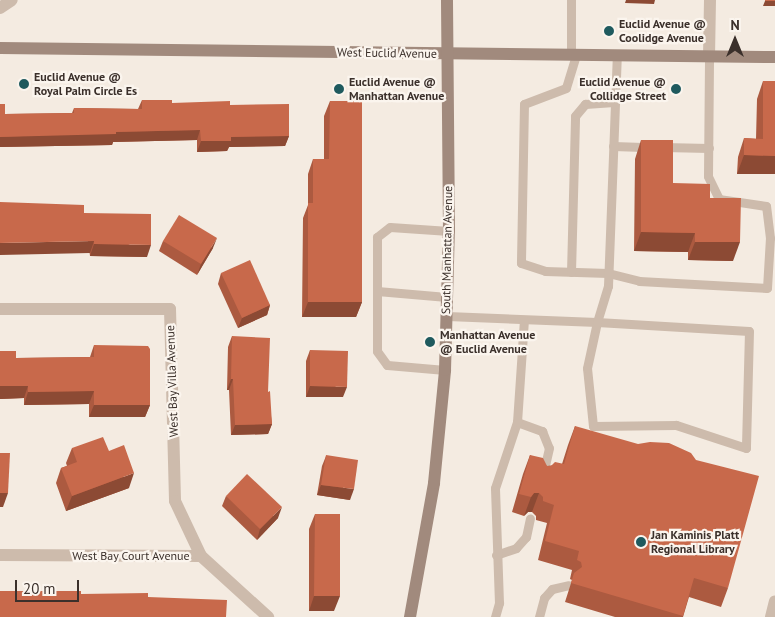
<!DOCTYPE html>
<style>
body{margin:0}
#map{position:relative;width:775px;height:617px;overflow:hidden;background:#f4ebe1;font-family:"PT Sans",sans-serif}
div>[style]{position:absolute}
.lane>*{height:9px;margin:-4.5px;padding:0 4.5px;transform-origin:4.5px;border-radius:4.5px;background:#cdbbac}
.street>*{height:12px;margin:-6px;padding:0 6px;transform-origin:6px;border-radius:6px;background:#cdbbac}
.secondary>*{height:12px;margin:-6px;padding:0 6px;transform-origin:6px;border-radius:6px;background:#a18a7d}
.wall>*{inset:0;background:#ac5a40}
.shaded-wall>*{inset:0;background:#8c4a34}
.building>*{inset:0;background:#c8694b}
.dots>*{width:14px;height:14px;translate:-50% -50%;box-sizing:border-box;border:2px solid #fbf5ee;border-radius:50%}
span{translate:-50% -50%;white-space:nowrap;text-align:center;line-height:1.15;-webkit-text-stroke:4.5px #fbf5ee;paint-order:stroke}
.poi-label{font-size:12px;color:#3b302b;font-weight:700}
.left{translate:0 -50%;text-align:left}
.right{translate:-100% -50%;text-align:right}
.street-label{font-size:12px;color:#3b302b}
.north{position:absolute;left:710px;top:15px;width:50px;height:50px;-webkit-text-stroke:4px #fbf5ee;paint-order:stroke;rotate:0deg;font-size:14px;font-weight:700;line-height:20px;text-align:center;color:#3b302b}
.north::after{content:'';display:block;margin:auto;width:18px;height:22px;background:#3b302b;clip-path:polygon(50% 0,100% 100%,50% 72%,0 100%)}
.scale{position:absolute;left:15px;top:580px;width:64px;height:22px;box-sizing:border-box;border:2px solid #3b302b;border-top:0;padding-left:6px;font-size:15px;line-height:18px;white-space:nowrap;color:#3b302b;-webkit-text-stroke:4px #fbf5ee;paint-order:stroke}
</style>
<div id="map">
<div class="lane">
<div style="left:571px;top:55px;width:55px;rotate:-90deg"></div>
<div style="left:576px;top:55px;width:34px;rotate:107deg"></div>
<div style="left:566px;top:88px;width:45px;rotate:159.1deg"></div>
<div style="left:524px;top:104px;width:159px;rotate:91.1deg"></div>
<div style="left:521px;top:263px;width:25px;rotate:18deg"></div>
<div style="left:545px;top:271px;width:63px;rotate:1.8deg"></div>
<div style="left:608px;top:273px;width:32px;rotate:14deg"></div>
<div style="left:639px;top:281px;width:128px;rotate:3.1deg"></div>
<div style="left:767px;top:288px;width:50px;rotate:-86.6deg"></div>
<div style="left:770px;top:238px;width:32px;rotate:-97deg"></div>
<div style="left:766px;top:206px;width:48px;rotate:-171.5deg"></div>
<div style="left:719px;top:199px;width:25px;rotate:-116deg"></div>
<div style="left:708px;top:176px;width:119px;rotate:-89.5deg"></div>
<div style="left:613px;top:146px;width:37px;rotate:2deg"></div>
<div style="left:663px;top:147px;width:46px;rotate:1.2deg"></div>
<div style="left:571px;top:272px;width:156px;rotate:-88.5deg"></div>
<div style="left:575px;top:116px;width:16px;rotate:-50deg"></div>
<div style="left:585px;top:104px;width:29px;rotate:-4deg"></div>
<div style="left:377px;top:291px;width:70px;rotate:4.9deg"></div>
<div style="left:447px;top:316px;width:150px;rotate:2.3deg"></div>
<div style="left:597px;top:322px;width:152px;rotate:3.4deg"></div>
<div style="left:749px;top:331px;width:117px;rotate:91.5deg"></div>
<div style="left:746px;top:448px;width:74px;rotate:-161.8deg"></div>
<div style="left:676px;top:425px;width:83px;rotate:179.3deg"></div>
<div style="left:593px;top:426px;width:58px;rotate:-95.9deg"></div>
<div style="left:587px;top:368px;width:47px;rotate:-77.7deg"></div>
<div style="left:597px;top:322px;width:38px;rotate:-73deg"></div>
<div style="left:608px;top:286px;width:230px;rotate:-87.8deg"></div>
<div style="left:445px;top:370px;width:58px;rotate:-175.1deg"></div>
<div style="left:387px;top:365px;width:17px;rotate:-126deg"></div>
<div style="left:377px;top:351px;width:114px;rotate:-90deg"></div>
<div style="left:377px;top:237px;width:16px;rotate:-38deg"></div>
<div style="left:390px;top:227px;width:59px;rotate:3.9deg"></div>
<div style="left:517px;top:422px;width:27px;rotate:20deg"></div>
<div style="left:542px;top:431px;width:18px;rotate:68deg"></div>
<div style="left:549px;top:448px;width:27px;rotate:103deg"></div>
<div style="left:496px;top:555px;width:21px;rotate:-19deg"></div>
<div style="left:516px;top:548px;width:15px;rotate:-48deg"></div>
<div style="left:526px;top:537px;width:19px;rotate:-78deg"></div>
<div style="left:495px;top:617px;width:15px;rotate:-74deg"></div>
<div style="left:499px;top:603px;width:115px;rotate:-92deg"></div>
<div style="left:495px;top:488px;width:70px;rotate:-71.6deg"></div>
<div style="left:517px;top:422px;width:102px;rotate:-86.1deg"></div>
<div style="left:539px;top:617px;width:20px;rotate:-75deg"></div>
<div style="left:544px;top:598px;width:12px;rotate:-48deg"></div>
<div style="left:552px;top:589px;width:17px;rotate:-13deg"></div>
</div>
<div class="street">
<div style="left:0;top:8px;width:14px;rotate:-34deg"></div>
<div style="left:709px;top:57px;width:57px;rotate:-89deg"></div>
<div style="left:0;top:309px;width:170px"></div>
<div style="left:170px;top:309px;width:192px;rotate:88.5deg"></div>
<div style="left:175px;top:501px;width:61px;rotate:64.7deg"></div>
<div style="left:0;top:555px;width:201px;rotate:0.3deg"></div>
<div style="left:201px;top:556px;width:91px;rotate:42.3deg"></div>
<div style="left:771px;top:617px;width:16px;rotate:-76deg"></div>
</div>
<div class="secondary">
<div style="left:0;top:48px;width:775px;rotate:0.67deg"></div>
<div style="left:410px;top:617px;width:136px;rotate:-79.8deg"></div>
<div style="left:434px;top:483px;width:114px;rotate:-84.4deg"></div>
<div style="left:445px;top:370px;width:139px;rotate:-88.4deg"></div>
<div style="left:449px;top:231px;width:231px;rotate:-90.5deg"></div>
</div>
<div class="wall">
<div style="clip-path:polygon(763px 81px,775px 81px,775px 174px,737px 174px,738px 157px,744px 138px,756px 139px,757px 99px)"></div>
<div style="clip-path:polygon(142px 100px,172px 103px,230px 105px,289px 136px,285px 146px,229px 147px,227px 151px,197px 152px,197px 140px,113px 142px,112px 145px,0 147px,0 104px,5px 114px,72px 113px,74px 108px,138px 109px)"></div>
<div style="clip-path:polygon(330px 101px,362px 302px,356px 317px,302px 317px,303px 218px,308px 205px,308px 174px,313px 159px,324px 159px,324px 116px)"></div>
<div style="clip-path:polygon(641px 140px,673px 183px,710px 198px,733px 261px,688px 260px,688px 252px,634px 251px,635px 159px)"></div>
<div style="clip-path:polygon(84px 213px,147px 257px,90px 256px)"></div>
<div style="clip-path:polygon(163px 241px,213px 248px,197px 275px,159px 251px)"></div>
<div style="clip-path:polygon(221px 273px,270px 305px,267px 315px,238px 328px,218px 284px)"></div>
<div style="clip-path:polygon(232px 336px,268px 392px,272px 424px,268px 434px,231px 435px,229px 390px,227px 390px,228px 347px)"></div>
<div style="clip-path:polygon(94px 345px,150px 405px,145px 417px,89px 417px,89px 404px,24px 405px,24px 398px,0 399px,0 351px,16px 358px,90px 357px)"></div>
<div style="clip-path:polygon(310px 350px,343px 397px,306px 397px,306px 361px)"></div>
<div style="clip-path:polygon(575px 426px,728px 588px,721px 607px,689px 597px,683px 617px,615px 617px,565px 602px,572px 580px,570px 579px,572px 570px,538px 560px,547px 523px,536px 520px,536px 516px,532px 512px,528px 512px,524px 516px,512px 512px,523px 474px,530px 455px,547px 466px,562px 464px,568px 445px)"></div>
<div style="clip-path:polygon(72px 448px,109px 451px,129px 488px,66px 511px,56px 483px,61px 468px,67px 466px,66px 463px)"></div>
<div style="clip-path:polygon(326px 456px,350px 500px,317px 495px,322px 466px)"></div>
<div style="clip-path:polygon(226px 496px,278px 518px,257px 540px,222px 506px)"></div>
<div style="clip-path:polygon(315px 514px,334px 611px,309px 611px,309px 529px)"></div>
</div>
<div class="shaded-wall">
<div style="clip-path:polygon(626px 0,655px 0,654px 4px,625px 3px)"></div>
<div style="clip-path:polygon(765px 1px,775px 1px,775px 6px,763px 6px)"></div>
<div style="clip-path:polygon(200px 130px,197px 140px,113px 142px,112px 145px,0 147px,0 137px,116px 132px)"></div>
<div style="clip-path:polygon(289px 136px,285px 146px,229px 147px,227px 151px,197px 152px,201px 141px,231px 137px)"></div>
<div style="clip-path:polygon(744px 155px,775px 156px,775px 174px,737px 174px)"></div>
<div style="clip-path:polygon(641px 232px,695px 233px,688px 252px,634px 251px)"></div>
<div style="clip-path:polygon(217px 238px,213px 248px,197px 275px,201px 264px)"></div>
<div style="clip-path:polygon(94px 241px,90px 253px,0 255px,0 243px)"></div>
<div style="clip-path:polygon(695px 242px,740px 242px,733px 261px,688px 260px)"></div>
<div style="clip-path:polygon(94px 244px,151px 245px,147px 257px,90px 256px)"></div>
<div style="clip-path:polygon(308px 302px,362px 302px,356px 317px,302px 317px)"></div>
<div style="clip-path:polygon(270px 305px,267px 315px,238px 328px,242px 318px)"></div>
<div style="clip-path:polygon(231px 379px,233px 379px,229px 390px,227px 390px)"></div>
<div style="clip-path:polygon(0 386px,28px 386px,24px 398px,0 399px)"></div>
<div style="clip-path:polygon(310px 386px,347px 387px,343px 397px,306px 397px)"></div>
<div style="clip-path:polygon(94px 391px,89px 404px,24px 405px,28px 392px)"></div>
<div style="clip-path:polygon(94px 405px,150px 405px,145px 417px,89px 417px)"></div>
<div style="clip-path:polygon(272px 424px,268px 434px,231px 435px,235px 425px)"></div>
<div style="clip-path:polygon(134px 473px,129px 488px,66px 511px,72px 496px)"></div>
<div style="clip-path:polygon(321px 485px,354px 489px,350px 500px,317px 495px)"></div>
<div style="clip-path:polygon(0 493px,8px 493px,3px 507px,0 507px)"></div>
<div style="clip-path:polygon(534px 493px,539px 493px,532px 512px,528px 512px,524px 516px,531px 497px)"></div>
<div style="clip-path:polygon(282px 507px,278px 518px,257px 540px,260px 529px)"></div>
<div style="clip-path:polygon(314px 596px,340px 596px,334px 611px,309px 611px)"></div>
</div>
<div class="building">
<div style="clip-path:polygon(765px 0,775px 0,775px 1px,765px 1px)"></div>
<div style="clip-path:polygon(763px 81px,775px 81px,775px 156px,744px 155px,744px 138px,763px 139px)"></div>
<div style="clip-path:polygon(142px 100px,172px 100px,172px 103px,230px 101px,230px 105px,289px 104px,289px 136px,231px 137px,231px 141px,201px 141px,200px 130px,116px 132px,116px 134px,0 137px,0 104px,5px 104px,5px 114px,74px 113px,74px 108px,142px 109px)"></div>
<div style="clip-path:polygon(330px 101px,362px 101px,362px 302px,308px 302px,308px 203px,313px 203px,313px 159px,329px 159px)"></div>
<div style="clip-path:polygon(641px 140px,673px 140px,673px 183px,710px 184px,710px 198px,741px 198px,740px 242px,695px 242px,695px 233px,641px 232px)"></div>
<div style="clip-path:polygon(0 202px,84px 205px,84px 213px,151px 214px,151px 245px,94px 244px,94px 241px,0 243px)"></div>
<div style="clip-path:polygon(179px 215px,217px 238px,201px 264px,163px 241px)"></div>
<div style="clip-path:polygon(250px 260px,270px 305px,242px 318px,221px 273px)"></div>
<div style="clip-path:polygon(232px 336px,270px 338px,268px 392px,270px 391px,272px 424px,235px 425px,233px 379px,231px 379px)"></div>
<div style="clip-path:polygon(94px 345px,148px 346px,150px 349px,150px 405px,94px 405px,94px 391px,28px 392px,28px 386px,0 386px,0 351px,16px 351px,16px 358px,94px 357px)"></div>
<div style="clip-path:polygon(310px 350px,348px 351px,347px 387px,310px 386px)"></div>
<div style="clip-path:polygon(575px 426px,638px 444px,650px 442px,669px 443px,691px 453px,696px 460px,759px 476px,728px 588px,694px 578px,683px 616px,571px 583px,574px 573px,582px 567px,581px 562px,577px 560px,579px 551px,545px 541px,554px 505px,543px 501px,543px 497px,539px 493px,534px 493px,531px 497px,519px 494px,530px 455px,543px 458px,547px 466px,551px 466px,555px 462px,564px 464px)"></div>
<div style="clip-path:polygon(103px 437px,109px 451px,124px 445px,134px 473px,72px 496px,61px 468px,77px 462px,72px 448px)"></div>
<div style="clip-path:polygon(0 453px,10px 453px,8px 493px,0 493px)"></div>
<div style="clip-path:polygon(326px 455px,358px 460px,354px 489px,321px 485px)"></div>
<div style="clip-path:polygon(247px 474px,282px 507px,260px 529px,226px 496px)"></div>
<div style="clip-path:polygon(315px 514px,340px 514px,340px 596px,314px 596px)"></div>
<div style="clip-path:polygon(0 591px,81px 591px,81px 594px,148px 593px,148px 597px,227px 600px,226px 617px,229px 617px,0 617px)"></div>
</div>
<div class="dots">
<div style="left:609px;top:31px;background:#1f5a5e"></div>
<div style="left:24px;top:84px;background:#1f5a5e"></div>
<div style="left:339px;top:89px;background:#1f5a5e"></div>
<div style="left:676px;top:89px;background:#1f5a5e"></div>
<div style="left:430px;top:342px;background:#1f5a5e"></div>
<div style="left:641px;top:542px;background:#1f5a5e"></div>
</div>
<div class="poi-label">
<span class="left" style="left:619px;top:31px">Euclid Avenue @<br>Coolidge Avenue</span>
<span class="left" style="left:34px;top:84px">Euclid Avenue @<br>Royal Palm Circle Es</span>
<span class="left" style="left:349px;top:89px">Euclid Avenue @<br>Manhattan Avenue</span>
<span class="right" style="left:666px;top:89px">Euclid Avenue @<br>Collidge Street</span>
<span class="left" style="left:440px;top:342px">Manhattan Avenue<br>@ Euclid Avenue</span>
<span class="left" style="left:651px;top:542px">Jan Kaminis Platt<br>Regional Library</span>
</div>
<div class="street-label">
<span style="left:387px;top:53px;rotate:1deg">West Euclid Avenue</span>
<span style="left:447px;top:250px;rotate:-89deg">South Manhattan Avenue</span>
<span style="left:172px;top:381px;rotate:-92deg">West Bay Villa Avenue</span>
<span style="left:131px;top:556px">West Bay Court Avenue</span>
</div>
<div class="north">N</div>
<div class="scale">20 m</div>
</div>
